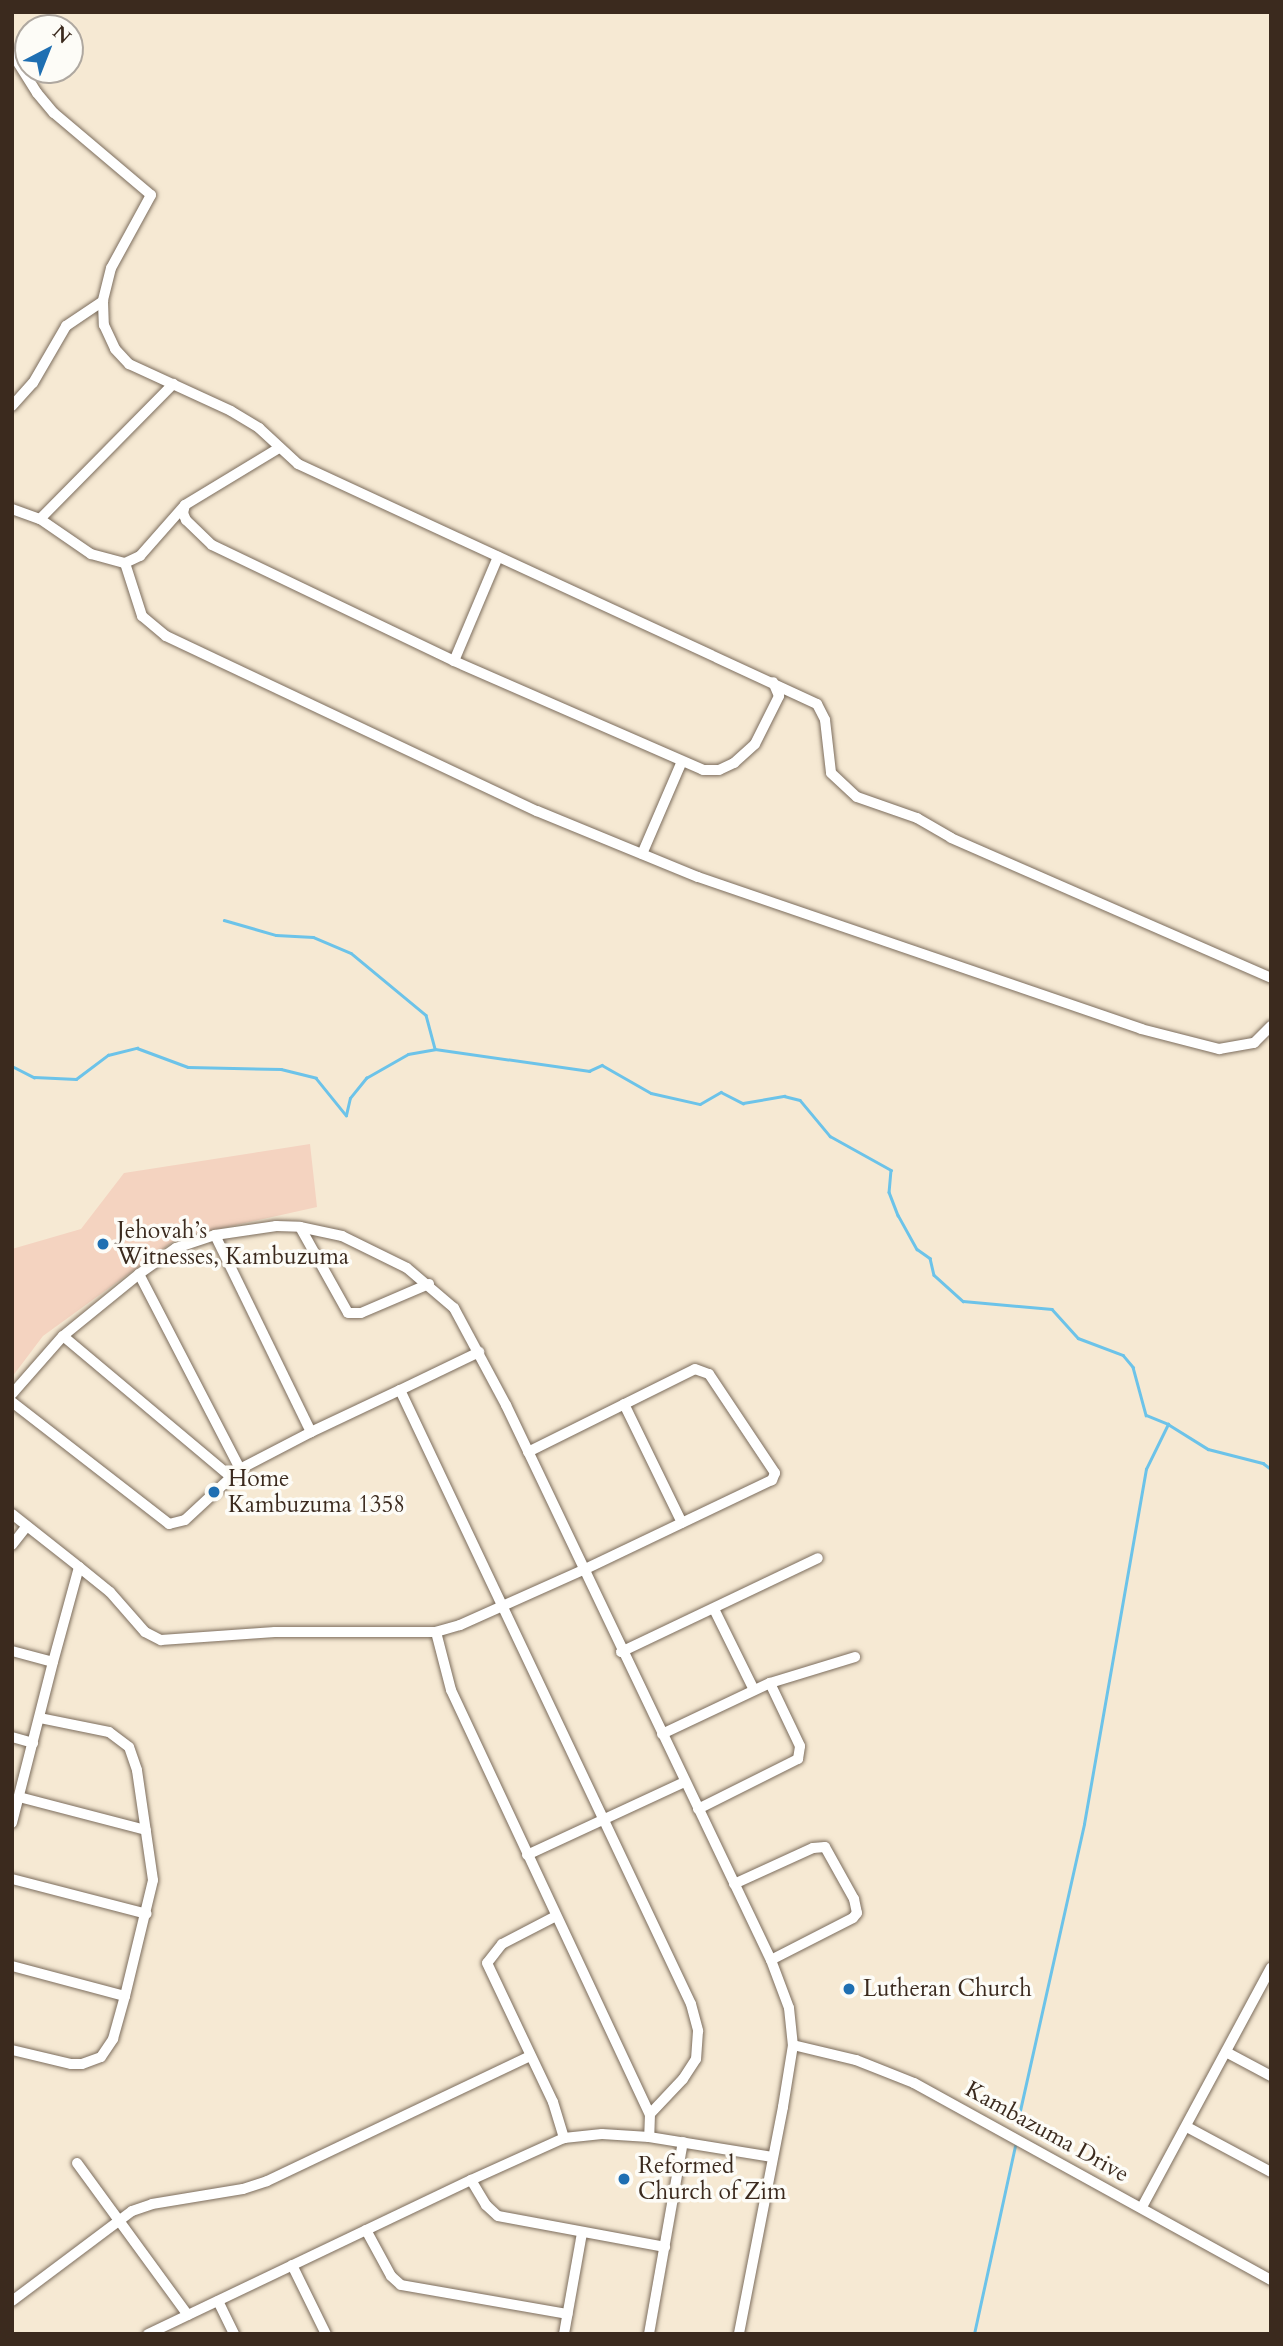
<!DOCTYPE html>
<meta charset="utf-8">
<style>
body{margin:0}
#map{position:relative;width:1283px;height:2346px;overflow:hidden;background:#f6e9d3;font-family:Cardo,serif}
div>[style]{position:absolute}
.built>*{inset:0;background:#f4d3c0}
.stream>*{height:2.5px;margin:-1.25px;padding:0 1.25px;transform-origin:1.25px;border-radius:1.25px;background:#6cc3e9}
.roads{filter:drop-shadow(0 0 2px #7c6d5d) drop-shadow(0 0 2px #7c6d5d)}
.minor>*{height:10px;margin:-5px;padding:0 5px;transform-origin:5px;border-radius:5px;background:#fff}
.dots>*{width:19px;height:19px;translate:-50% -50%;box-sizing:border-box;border:4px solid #fdfcf7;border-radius:50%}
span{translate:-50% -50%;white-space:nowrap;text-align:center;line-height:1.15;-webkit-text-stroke:7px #fdfcf7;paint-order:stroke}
.poi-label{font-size:23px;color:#3b2a1e}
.left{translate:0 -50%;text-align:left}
.street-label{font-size:23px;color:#3b2a1e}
.frame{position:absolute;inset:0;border:14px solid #3b2a1e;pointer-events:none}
.north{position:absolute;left:14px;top:14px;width:70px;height:70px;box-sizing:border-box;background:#fdfcf7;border:2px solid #afa8a0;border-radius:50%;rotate:42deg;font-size:19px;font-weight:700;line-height:28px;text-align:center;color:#3b2a1e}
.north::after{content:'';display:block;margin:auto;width:24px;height:32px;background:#1f6fb2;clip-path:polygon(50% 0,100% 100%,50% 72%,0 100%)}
</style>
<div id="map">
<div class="built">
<div style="clip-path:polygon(310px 1144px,317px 1207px,178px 1238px,43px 1336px,12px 1377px,12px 1249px,81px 1229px,124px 1173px)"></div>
</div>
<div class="stream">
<div style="left:224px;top:920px;width:54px;rotate:16.1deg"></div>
<div style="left:276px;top:935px;width:37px;rotate:3deg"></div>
<div style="left:313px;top:937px;width:41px;rotate:22.8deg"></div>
<div style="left:351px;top:953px;width:97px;rotate:39.6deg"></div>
<div style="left:426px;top:1015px;width:35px;rotate:75deg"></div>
<div style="left:12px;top:1066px;width:25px;rotate:27deg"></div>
<div style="left:34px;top:1077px;width:42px;rotate:2.7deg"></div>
<div style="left:76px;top:1079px;width:40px;rotate:-37deg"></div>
<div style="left:108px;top:1055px;width:30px;rotate:-14deg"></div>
<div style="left:137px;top:1048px;width:54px;rotate:20.4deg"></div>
<div style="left:188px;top:1067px;width:93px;rotate:1.2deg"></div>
<div style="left:281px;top:1069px;width:36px;rotate:14deg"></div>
<div style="left:316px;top:1078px;width:48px;rotate:51deg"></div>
<div style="left:346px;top:1115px;width:17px;rotate:-77deg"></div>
<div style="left:350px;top:1098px;width:26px;rotate:-51deg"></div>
<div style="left:366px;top:1078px;width:48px;rotate:-29.7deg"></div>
<div style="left:408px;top:1054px;width:27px;rotate:-10deg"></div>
<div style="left:435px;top:1049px;width:156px;rotate:8.1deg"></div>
<div style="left:589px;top:1071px;width:14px;rotate:-25deg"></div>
<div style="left:602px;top:1065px;width:56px;rotate:29.7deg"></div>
<div style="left:651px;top:1093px;width:50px;rotate:12.7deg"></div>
<div style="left:700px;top:1104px;width:24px;rotate:-30deg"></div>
<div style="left:721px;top:1092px;width:25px;rotate:27deg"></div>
<div style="left:743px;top:1103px;width:42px;rotate:-9.7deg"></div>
<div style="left:784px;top:1096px;width:16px;rotate:14deg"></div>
<div style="left:800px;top:1100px;width:47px;rotate:50.2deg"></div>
<div style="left:830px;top:1136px;width:70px;rotate:29.1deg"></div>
<div style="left:891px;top:1170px;width:22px;rotate:95deg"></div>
<div style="left:889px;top:1192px;width:25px;rotate:69deg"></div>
<div style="left:898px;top:1215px;width:39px;rotate:61deg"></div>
<div style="left:917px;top:1249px;width:16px;rotate:35deg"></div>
<div style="left:930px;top:1258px;width:17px;rotate:77deg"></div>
<div style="left:934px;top:1275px;width:39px;rotate:42deg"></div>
<div style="left:963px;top:1301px;width:89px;rotate:5.1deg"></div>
<div style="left:1052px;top:1309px;width:39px;rotate:48deg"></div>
<div style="left:1078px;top:1338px;width:48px;rotate:20.7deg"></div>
<div style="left:1123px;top:1355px;width:16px;rotate:50deg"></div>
<div style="left:1133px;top:1367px;width:50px;rotate:74.8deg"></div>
<div style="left:1146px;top:1415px;width:24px;rotate:22deg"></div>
<div style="left:1168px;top:1424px;width:47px;rotate:32deg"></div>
<div style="left:1208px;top:1449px;width:57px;rotate:14.3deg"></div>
<div style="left:1263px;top:1463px;width:10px;rotate:37deg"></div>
<div style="left:1017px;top:2124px;width:307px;rotate:-77.4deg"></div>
<div style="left:1084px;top:1824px;width:360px;rotate:-80.1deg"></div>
<div style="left:1146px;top:1469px;width:50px;rotate:-63.9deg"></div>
<div style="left:974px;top:2334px;width:192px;rotate:-77.7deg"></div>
</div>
<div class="roads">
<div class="minor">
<div style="left:12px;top:53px;width:47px;rotate:58deg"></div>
<div style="left:37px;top:93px;width:26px;rotate:50deg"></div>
<div style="left:54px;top:113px;width:127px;rotate:40.2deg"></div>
<div style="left:151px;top:195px;width:83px;rotate:118.7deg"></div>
<div style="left:111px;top:268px;width:34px;rotate:104deg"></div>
<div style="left:103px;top:301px;width:24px;rotate:88deg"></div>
<div style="left:104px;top:325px;width:26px;rotate:65deg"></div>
<div style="left:115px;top:349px;width:21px;rotate:47deg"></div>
<div style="left:129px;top:364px;width:112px;rotate:24.7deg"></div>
<div style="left:231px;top:411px;width:33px;rotate:31deg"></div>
<div style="left:259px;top:428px;width:53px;rotate:42.7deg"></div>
<div style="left:298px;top:464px;width:572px;rotate:24.82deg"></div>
<div style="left:817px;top:704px;width:18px;rotate:63deg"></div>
<div style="left:825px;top:720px;width:53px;rotate:83.5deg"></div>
<div style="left:831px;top:773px;width:35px;rotate:43deg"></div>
<div style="left:857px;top:797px;width:64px;rotate:19.3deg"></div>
<div style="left:917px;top:818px;width:39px;rotate:30deg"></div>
<div style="left:951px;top:838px;width:349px;rotate:23.6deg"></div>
<div style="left:12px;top:406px;width:31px;rotate:-48deg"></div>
<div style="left:33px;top:383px;width:66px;rotate:-59.9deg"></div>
<div style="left:66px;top:326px;width:45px;rotate:-34deg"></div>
<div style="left:279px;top:448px;width:110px;rotate:148.8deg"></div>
<div style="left:185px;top:505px;width:8px;rotate:104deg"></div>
<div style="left:183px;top:513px;width:8px;rotate:67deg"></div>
<div style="left:186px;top:520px;width:36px;rotate:44deg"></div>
<div style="left:212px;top:545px;width:268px;rotate:25.6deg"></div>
<div style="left:454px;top:661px;width:272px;rotate:23.6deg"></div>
<div style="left:703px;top:770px;width:16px"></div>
<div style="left:719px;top:770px;width:17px;rotate:-25deg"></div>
<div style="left:734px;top:763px;width:28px;rotate:-42deg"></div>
<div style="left:755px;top:744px;width:54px;rotate:-63.4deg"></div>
<div style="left:779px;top:696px;width:15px;rotate:-113deg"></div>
<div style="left:12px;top:509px;width:30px;rotate:20deg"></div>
<div style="left:40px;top:519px;width:190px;rotate:-45.4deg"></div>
<div style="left:40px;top:519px;width:62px;rotate:34.5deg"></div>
<div style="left:91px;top:554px;width:35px;rotate:15deg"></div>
<div style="left:125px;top:563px;width:17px;rotate:-25deg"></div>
<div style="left:140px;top:556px;width:68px;rotate:-48.6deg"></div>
<div style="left:125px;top:563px;width:56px;rotate:72.2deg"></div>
<div style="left:142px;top:616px;width:31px;rotate:40deg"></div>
<div style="left:166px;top:636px;width:410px;rotate:25.3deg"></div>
<div style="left:537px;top:811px;width:174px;rotate:22.3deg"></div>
<div style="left:698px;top:877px;width:468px;rotate:18.9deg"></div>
<div style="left:1141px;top:1029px;width:81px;rotate:14.4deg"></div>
<div style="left:1219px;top:1049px;width:36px;rotate:-10deg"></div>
<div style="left:1254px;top:1043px;width:24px;rotate:-45deg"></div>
<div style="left:454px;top:661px;width:113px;rotate:-67.1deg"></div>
<div style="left:642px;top:854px;width:101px;rotate:-66.7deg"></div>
<div style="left:300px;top:1227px;width:98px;rotate:60.8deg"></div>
<div style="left:348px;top:1313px;width:13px"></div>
<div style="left:361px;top:1313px;width:74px;rotate:-23.1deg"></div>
<div style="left:139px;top:1274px;width:220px;rotate:62.6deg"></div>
<div style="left:63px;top:1336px;width:218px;rotate:40deg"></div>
<div style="left:400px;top:1390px;width:88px;rotate:-25.7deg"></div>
<div style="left:12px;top:1394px;width:77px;rotate:-48.7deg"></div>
<div style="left:63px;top:1336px;width:98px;rotate:-39.2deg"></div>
<div style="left:139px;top:1274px;width:45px;rotate:-35.1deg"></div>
<div style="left:176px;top:1248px;width:41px;rotate:-18.4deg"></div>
<div style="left:215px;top:1235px;width:62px;rotate:-8.4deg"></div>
<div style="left:276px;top:1226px;width:24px;rotate:2deg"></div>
<div style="left:300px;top:1227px;width:43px;rotate:12.1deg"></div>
<div style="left:342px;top:1236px;width:72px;rotate:26.2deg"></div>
<div style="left:407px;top:1268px;width:62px;rotate:40.4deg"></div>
<div style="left:454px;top:1308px;width:110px;rotate:61.8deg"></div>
<div style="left:506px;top:1405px;width:615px;rotate:64.48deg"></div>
<div style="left:771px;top:1960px;width:51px;rotate:69.4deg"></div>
<div style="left:789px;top:2008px;width:37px;rotate:84deg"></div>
<div style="left:793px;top:2045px;width:63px;rotate:99.2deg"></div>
<div style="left:783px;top:2107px;width:231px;rotate:101deg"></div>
<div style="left:12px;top:1402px;width:199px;rotate:37.8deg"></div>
<div style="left:169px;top:1524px;width:16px;rotate:-14deg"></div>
<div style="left:185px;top:1520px;width:75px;rotate:-42.8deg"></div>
<div style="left:240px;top:1469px;width:80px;rotate:-27.5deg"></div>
<div style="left:311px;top:1432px;width:219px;rotate:-116deg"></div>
<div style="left:624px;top:1404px;width:132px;rotate:64deg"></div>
<div style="left:311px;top:1432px;width:98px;rotate:-25.3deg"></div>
<div style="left:400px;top:1390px;width:679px;rotate:64.64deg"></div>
<div style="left:691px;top:2004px;width:28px;rotate:75deg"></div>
<div style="left:698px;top:2031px;width:28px;rotate:94deg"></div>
<div style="left:696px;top:2059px;width:24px;rotate:123deg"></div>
<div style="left:683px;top:2079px;width:48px;rotate:133.3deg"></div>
<div style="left:528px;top:1452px;width:186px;rotate:-26.4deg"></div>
<div style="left:695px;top:1369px;width:15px;rotate:20deg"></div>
<div style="left:709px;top:1374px;width:119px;rotate:56.3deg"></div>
<div style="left:775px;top:1473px;width:8px;rotate:113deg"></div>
<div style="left:772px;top:1480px;width:209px;rotate:154.5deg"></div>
<div style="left:583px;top:1570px;width:135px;rotate:155.9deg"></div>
<div style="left:460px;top:1625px;width:25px;rotate:164deg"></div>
<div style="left:436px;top:1632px;width:60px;rotate:75.5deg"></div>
<div style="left:451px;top:1690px;width:468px;rotate:64.9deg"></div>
<div style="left:650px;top:2114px;width:23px;rotate:92deg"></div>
<div style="left:12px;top:1514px;width:85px;rotate:38.3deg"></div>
<div style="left:79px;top:1567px;width:98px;rotate:105.3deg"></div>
<div style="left:12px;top:1545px;width:24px;rotate:-52deg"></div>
<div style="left:79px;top:1567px;width:40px;rotate:39deg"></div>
<div style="left:110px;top:1592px;width:53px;rotate:48.8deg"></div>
<div style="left:145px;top:1632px;width:18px;rotate:27deg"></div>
<div style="left:161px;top:1640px;width:114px;rotate:-4deg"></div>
<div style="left:275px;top:1632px;width:161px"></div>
<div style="left:714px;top:1609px;width:90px;rotate:63.7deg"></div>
<div style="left:12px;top:1651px;width:42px;rotate:15deg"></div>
<div style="left:53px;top:1662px;width:166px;rotate:104.3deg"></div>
<div style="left:621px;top:1652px;width:218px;rotate:-25.5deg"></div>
<div style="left:662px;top:1734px;width:119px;rotate:-25.3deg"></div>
<div style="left:770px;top:1683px;width:89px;rotate:-17deg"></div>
<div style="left:12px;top:1737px;width:22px;rotate:16deg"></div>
<div style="left:19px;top:1797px;width:131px;rotate:14.6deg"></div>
<div style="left:698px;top:1809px;width:112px;rotate:-26.6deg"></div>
<div style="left:798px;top:1759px;width:13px;rotate:-81deg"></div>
<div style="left:800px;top:1746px;width:70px;rotate:-115.5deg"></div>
<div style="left:527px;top:1855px;width:173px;rotate:-24.9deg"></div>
<div style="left:12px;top:1879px;width:139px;rotate:14.5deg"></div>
<div style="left:734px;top:1884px;width:87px;rotate:-24.5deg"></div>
<div style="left:813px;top:1848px;width:12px;rotate:-5deg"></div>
<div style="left:825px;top:1847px;width:60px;rotate:60.9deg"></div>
<div style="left:854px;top:1899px;width:14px;rotate:78deg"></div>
<div style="left:857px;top:1913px;width:6px;rotate:129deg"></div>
<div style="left:853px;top:1918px;width:92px;rotate:152.9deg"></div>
<div style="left:556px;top:1916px;width:61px;rotate:152.6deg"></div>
<div style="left:502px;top:1944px;width:24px;rotate:128deg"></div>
<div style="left:487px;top:1963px;width:154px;rotate:64.6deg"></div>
<div style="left:553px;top:2102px;width:38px;rotate:73deg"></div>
<div style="left:12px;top:1966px;width:117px;rotate:14.9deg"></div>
<div style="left:125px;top:1996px;width:119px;rotate:-76.4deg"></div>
<div style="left:153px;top:1880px;width:111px;rotate:-98.3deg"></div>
<div style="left:137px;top:1770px;width:24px;rotate:-109deg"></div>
<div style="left:129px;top:1747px;width:25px;rotate:-143deg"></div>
<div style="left:109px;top:1732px;width:70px;rotate:-168.5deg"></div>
<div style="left:793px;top:2045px;width:65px;rotate:13.4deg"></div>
<div style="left:856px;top:2060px;width:62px;rotate:21.6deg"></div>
<div style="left:914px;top:2083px;width:408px;rotate:28.9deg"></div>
<div style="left:12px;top:2050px;width:61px;rotate:13.3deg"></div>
<div style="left:71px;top:2064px;width:11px"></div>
<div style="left:82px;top:2064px;width:20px;rotate:-20deg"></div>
<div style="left:101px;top:2057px;width:22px;rotate:-56deg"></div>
<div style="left:113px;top:2039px;width:45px;rotate:-74.4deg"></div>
<div style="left:1226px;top:2052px;width:51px;rotate:28.1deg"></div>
<div style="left:1187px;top:2127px;width:95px;rotate:28.2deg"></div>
<div style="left:77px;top:2163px;width:188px;rotate:53.9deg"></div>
<div style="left:471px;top:2180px;width:29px;rotate:59deg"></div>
<div style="left:486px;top:2205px;width:16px;rotate:43deg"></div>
<div style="left:498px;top:2216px;width:170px;rotate:10.5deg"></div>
<div style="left:1142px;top:2207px;width:272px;rotate:-61.7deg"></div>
<div style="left:366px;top:2230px;width:52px;rotate:61.5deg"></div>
<div style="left:391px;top:2276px;width:13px;rotate:42deg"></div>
<div style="left:401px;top:2285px;width:169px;rotate:9.9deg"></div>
<div style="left:292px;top:2265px;width:77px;rotate:63.8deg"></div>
<div style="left:12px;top:2301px;width:150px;rotate:-36.9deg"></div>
<div style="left:132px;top:2211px;width:21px;rotate:-19deg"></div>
<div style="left:152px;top:2204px;width:92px;rotate:-9.4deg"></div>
<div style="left:243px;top:2189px;width:25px;rotate:-18deg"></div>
<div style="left:267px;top:2181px;width:291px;rotate:-25.4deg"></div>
<div style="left:218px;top:2301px;width:37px;rotate:64deg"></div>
<div style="left:148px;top:2334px;width:358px;rotate:-25.5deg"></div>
<div style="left:471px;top:2180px;width:102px;rotate:-24.3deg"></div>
<div style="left:564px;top:2138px;width:38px;rotate:-6deg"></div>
<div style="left:602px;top:2134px;width:47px;rotate:3.7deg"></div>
<div style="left:649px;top:2137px;width:125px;rotate:9.2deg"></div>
<div style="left:564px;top:2334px;width:103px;rotate:-79.9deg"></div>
<div style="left:649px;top:2334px;width:195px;rotate:-80deg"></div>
</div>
</div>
<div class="dots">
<div style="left:103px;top:1244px;background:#1f6fb2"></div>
<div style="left:214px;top:1492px;background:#1f6fb2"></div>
<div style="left:849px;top:1989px;background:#1f6fb2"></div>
<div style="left:624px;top:2179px;background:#1f6fb2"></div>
</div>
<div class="poi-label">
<span class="left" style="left:117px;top:1244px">Jehovah’s<br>Witnesses, Kambuzuma</span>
<span class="left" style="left:228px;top:1492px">Home<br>Kambuzuma 1358</span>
<span class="left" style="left:863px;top:1989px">Lutheran Church</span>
<span class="left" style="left:638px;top:2179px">Reformed<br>Church of Zim</span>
</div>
<div class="street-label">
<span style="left:1047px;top:2132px;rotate:29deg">Kambazuma Drive</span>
</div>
<div class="frame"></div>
<div class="north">N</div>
</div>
